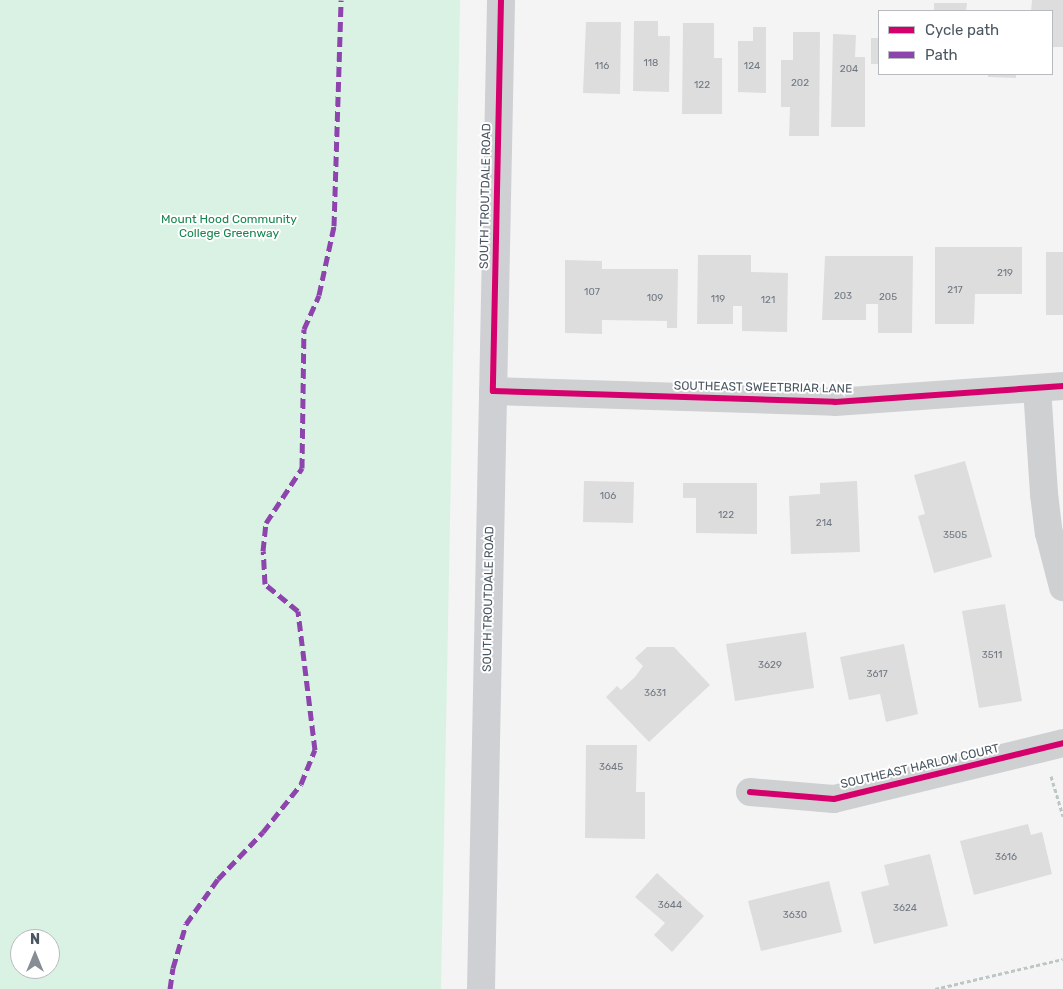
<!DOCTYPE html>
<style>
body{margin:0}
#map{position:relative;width:1063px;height:989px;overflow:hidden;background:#f4f4f4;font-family:Rubik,sans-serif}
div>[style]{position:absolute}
.green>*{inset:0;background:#d9f2e3}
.building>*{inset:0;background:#ddddde}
.path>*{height:3px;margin-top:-1.5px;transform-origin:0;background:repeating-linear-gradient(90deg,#bcc7c4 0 4px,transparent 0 6.5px)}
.street>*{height:28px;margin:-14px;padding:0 14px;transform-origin:14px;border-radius:14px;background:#ced0d2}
.secondary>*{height:28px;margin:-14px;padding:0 14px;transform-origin:14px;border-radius:14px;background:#ced0d4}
.quiet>*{height:5px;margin-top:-2.5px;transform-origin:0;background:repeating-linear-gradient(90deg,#8e44ad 0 10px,transparent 0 15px)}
.cycleway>*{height:6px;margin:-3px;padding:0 3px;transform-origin:3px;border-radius:3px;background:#d6006c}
span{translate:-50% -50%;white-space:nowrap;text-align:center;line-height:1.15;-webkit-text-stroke:4px #fff;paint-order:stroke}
.number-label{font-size:10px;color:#707881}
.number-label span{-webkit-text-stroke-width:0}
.street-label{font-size:12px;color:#4a5661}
.park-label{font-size:12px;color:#17864f}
.legend{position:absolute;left:878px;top:10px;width:175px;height:65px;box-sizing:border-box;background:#fff;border:1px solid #b7bbc0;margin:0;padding:6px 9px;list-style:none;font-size:15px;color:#4a5661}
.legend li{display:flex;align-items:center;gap:10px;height:25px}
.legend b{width:25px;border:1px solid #b7bbc0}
.north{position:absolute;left:10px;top:929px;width:50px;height:50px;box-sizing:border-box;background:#fff;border:1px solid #b7bbc0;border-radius:50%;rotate:0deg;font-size:14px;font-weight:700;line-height:20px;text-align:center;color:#4a5661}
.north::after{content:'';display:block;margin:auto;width:18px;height:22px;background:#868d94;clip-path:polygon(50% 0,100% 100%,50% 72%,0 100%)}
</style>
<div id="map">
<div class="green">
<div style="clip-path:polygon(evenodd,0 0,460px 0,441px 989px,0 989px,0 0,20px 939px,50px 939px,50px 969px,20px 969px,20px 939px)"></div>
</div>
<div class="building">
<div style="clip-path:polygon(1032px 0,1063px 0,1063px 47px,1052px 47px,1052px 11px,1031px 11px)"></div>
<div style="clip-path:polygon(934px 3px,967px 3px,966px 11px,934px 11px)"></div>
<div style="clip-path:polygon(634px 21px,658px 21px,658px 36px,670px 36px,669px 92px,633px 91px)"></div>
<div style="clip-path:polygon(586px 22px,621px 22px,620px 94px,583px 93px)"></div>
<div style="clip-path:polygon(683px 23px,714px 23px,714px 58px,722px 58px,722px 114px,682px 114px)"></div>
<div style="clip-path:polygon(753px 27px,766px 27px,766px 93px,738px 92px,738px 41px,753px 41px)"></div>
<div style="clip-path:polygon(793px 32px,820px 32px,819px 136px,789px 136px,790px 107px,781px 107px,781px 60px,793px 60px)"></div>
<div style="clip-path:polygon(833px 34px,856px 35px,855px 57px,865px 57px,865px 127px,831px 127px)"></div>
<div style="clip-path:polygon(871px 38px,879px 38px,879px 64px,871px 64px)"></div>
<div style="clip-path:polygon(988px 74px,1016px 74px,1016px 78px,988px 77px)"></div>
<div style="clip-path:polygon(935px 247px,1022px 247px,1022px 294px,975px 294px,974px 324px,935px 324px)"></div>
<div style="clip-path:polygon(1046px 252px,1063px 252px,1063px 315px,1046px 315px)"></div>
<div style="clip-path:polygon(698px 255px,751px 255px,751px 272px,788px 273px,787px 332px,742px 331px,742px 306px,733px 306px,733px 324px,697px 324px)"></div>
<div style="clip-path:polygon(825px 256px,913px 256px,912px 333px,878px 333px,878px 304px,866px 304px,866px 320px,822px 320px)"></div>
<div style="clip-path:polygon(565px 260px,602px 261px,602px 269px,678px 269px,677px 328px,667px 328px,667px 321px,602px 320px,602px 334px,565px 333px)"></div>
<div style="clip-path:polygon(965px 461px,992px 557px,934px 573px,918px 516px,925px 514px,914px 475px)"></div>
<div style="clip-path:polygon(584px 481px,634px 482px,633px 523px,583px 522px)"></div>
<div style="clip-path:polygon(857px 481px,860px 552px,791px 554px,789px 496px,820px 494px,820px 483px)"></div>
<div style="clip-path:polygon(683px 483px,757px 483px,757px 534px,696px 533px,696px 498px,683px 498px)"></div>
<div style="clip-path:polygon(1005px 604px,1022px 701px,979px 708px,962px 611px)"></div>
<div style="clip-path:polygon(806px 632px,814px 688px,735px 701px,726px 644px)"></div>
<div style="clip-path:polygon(904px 644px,918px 714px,886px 722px,880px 694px,849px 700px,840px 657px)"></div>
<div style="clip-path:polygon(647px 647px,674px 647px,710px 685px,649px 742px,606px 697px,617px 686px,621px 690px,635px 677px,643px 666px,635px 658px)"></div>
<div style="clip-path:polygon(586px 745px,637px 745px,636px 792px,645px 792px,645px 839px,585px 838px)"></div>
<div style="clip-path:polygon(1028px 824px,1031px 835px,1042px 832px,1052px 874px,974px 895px,960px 841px)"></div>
<div style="clip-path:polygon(930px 854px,948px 926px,874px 944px,861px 892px,889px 885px,884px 865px)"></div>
<div style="clip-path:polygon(657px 873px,704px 916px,672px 952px,654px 935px,665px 923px,635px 897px)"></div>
<div style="clip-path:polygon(829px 881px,842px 932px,761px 951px,748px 901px)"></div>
</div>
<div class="path">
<div style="left:1051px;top:776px;width:42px;rotate:73.3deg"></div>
<div style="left:935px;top:989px;width:131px;rotate:-13.2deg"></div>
</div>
<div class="street">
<div style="left:1037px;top:388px;width:106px;rotate:86.2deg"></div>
<div style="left:1044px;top:494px;width:39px;rotate:83deg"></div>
<div style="left:1049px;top:533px;width:56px;rotate:75.5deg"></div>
<div style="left:493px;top:391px;width:342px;rotate:1.8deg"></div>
<div style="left:835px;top:402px;width:229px;rotate:-4deg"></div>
<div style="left:750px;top:792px;width:84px;rotate:4.8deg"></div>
<div style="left:834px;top:799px;width:236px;rotate:-13.7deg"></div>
</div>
<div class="secondary">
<div style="left:481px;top:989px;width:989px;rotate:-88.84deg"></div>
</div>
<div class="quiet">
<div style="left:170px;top:989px;width:21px;rotate:-82deg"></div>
<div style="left:173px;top:968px;width:46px;rotate:-73.5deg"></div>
<div style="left:186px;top:924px;width:55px;rotate:-54.6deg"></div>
<div style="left:218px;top:879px;width:65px;rotate:-46.2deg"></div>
<div style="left:263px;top:832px;width:61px;rotate:-51.6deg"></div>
<div style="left:301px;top:784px;width:37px;rotate:-68deg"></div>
<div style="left:315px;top:750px;width:140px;rotate:-97deg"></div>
<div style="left:298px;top:611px;width:43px;rotate:-140.7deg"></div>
<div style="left:265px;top:584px;width:33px;rotate:-93deg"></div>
<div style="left:263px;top:551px;width:28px;rotate:-84deg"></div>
<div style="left:266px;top:523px;width:66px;rotate:-56.8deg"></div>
<div style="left:302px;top:468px;width:139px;rotate:-89.2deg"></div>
<div style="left:304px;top:329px;width:37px;rotate:-66deg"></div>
<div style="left:319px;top:295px;width:71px;rotate:-77.7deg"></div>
<div style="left:334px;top:226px;width:226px;rotate:-88.2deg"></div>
</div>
<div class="cycleway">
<div style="left:501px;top:0;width:391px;rotate:91.2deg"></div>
<div style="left:493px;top:391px;width:342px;rotate:1.8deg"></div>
<div style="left:835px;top:402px;width:229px;rotate:-4deg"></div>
<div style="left:750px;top:792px;width:84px;rotate:4.8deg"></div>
<div style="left:834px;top:799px;width:236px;rotate:-13.7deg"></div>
</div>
<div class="number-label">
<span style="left:651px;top:64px">118</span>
<span style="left:602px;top:67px">116</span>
<span style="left:752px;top:67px">124</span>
<span style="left:849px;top:70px">204</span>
<span style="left:800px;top:84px">202</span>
<span style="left:702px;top:86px">122</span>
<span style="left:1005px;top:274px">219</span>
<span style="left:955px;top:291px">217</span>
<span style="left:592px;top:293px">107</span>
<span style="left:843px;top:297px">203</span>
<span style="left:888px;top:298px">205</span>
<span style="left:655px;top:299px">109</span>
<span style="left:718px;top:300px">119</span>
<span style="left:768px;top:301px">121</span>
<span style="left:608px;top:497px">106</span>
<span style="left:726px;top:516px">122</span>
<span style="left:824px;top:524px">214</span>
<span style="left:955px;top:536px">3505</span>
<span style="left:992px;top:656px">3511</span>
<span style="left:770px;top:666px">3629</span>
<span style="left:877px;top:675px">3617</span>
<span style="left:655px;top:694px">3631</span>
<span style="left:611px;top:768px">3645</span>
<span style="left:1006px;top:858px">3616</span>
<span style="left:670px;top:906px">3644</span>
<span style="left:905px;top:909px">3624</span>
<span style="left:795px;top:916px">3630</span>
</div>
<div class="street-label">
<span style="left:486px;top:196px;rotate:-89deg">SOUTH TROUTDALE ROAD</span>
<span style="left:763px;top:388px;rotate:1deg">SOUTHEAST SWEETBRIAR LANE</span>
<span style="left:489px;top:599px;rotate:-89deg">SOUTH TROUTDALE ROAD</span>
<span style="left:920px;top:767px;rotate:-13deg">SOUTHEAST HARLOW COURT</span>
</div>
<div class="park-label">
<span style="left:229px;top:227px">Mount Hood Community<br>College Greenway</span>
</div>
<ul class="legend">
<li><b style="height:6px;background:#d6006c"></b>Cycle path</li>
<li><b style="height:6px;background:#8e44ad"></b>Path</li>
</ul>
<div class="north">N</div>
</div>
